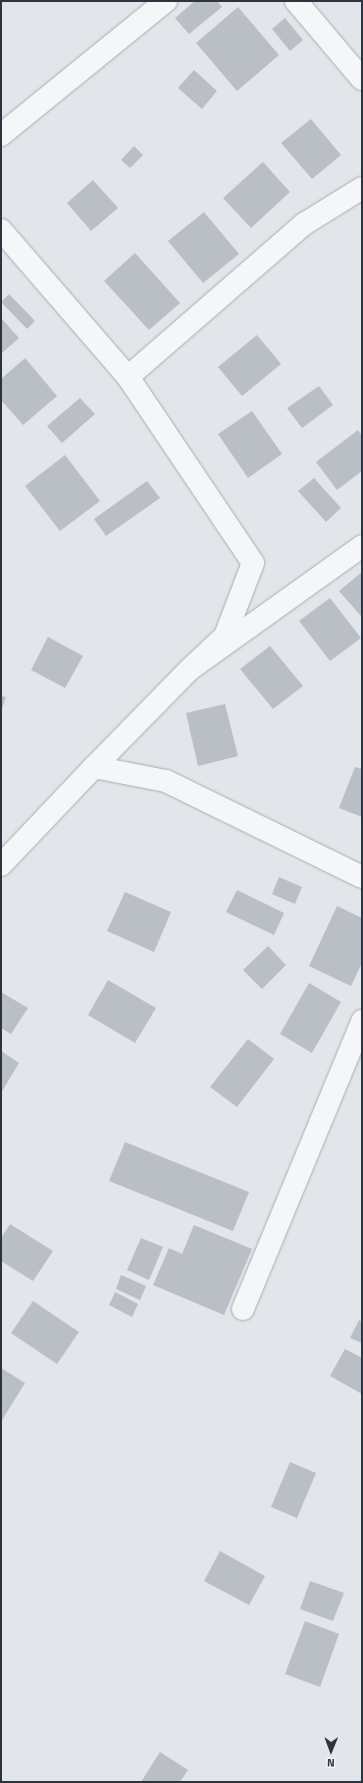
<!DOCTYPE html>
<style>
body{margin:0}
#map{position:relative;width:363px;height:1783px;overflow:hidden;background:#e2e5e9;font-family:"Titillium Web",sans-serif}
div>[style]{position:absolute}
.building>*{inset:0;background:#babfc6}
.roads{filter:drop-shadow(0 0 1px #a8acb3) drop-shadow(0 0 1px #a8acb3)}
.minor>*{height:22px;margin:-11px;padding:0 11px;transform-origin:11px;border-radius:11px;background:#f5f6f8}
span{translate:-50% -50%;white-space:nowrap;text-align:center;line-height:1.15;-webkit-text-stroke:3px #f2f4f7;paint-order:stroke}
.frame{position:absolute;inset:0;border:2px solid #2c3440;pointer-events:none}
.north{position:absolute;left:311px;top:1731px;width:40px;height:40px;-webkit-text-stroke:3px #f2f4f7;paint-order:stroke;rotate:181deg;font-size:11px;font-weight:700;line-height:16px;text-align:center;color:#2c3440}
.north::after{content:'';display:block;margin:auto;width:14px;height:18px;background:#2c3440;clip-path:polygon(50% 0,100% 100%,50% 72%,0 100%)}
</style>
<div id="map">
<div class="building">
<div style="clip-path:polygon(195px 1px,217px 1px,222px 7px,189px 34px,175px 18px)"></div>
<div style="clip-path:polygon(238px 7px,279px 55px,237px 91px,196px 43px)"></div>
<div style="clip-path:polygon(285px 18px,303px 40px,290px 51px,272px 29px)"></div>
<div style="clip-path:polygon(194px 70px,217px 91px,202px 109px,178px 88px)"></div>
<div style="clip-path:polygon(311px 119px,341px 155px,312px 179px,281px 143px)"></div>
<div style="clip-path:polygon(134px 146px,143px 155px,130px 168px,121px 160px)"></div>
<div style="clip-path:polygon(263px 162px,290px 192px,251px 228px,223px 198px)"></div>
<div style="clip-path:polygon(93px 180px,118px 208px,91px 231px,67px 203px)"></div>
<div style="clip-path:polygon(204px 212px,239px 254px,203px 283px,168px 241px)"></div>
<div style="clip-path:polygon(135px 253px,180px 303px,149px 330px,104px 281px)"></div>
<div style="clip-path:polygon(9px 294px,35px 321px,27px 329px,1px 302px)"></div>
<div style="clip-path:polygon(1px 318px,19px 338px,1px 354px)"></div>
<div style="clip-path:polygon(257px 335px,281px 364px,242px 396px,218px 367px)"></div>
<div style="clip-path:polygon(25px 358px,57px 396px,23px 425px,1px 400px,1px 379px)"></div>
<div style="clip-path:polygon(319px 386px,333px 405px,302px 428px,287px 408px)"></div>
<div style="clip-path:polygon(80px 398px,95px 414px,62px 443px,47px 426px)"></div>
<div style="clip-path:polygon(252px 411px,282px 454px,248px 478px,218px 434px)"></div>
<div style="clip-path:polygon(358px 430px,362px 436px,362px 471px,337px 490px,316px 462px)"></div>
<div style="clip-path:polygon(65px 455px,100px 501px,60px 531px,25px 486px)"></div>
<div style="clip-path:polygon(314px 478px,341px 508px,326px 522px,298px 491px)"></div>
<div style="clip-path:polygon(147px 481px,160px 498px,106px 536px,94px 519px)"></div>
<div style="clip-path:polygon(362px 572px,362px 617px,339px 591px)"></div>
<div style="clip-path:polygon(330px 598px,361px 638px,330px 661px,299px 621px)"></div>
<div style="clip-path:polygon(48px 637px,83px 656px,65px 688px,31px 670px)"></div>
<div style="clip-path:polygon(270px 646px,303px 686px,273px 709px,240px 669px)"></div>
<div style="clip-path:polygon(1px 696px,6px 697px,1px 711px)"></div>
<div style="clip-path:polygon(225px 704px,238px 756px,198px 766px,186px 713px)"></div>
<div style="clip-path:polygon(355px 767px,362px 769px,362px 817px,339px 808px)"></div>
<div style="clip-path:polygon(279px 877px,302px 887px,295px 904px,272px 894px)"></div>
<div style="clip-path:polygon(237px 890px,284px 913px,274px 935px,226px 912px)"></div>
<div style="clip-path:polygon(125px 892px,171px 912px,154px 952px,107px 931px)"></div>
<div style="clip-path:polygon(337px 906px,362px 918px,362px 963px,351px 986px,309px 966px)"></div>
<div style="clip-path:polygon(268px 946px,286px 965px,262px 989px,243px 970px)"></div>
<div style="clip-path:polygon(108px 980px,156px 1008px,135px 1043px,88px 1015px)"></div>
<div style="clip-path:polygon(309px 983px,341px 1002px,312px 1053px,280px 1034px)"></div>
<div style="clip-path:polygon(1px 992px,28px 1008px,11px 1034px,1px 1028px)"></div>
<div style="clip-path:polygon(248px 1039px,274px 1059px,237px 1107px,210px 1087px)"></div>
<div style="clip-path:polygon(1px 1051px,19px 1063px,1px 1093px)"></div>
<div style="clip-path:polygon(125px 1142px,249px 1192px,233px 1231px,109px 1181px)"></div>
<div style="clip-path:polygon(10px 1224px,53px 1251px,33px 1281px,1px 1261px,1px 1238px)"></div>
<div style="clip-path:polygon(194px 1225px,252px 1249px,224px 1315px,153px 1285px,169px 1248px,182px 1254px)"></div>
<div style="clip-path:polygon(141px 1238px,163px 1247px,149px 1280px,127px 1270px)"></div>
<div style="clip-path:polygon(121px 1275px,146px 1286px,140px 1300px,116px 1289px)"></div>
<div style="clip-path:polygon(115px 1292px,138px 1304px,132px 1317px,109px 1305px)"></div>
<div style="clip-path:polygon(33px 1301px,79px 1332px,57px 1364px,11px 1333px)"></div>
<div style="clip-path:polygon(359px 1320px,362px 1322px,362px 1343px,350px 1338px)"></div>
<div style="clip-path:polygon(345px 1349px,362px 1358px,362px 1394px,330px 1376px)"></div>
<div style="clip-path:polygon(1px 1368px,25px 1383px,2px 1420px,1px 1419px)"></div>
<div style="clip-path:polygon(290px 1462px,316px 1473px,297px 1518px,271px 1507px)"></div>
<div style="clip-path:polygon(220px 1551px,265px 1576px,249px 1605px,204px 1581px)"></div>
<div style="clip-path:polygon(310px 1581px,344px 1593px,333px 1621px,300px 1609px)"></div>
<div style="clip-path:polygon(305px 1621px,339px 1634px,320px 1687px,285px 1674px)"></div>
<div style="clip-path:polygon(160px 1752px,188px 1770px,180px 1782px,141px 1782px)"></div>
</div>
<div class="roads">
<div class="minor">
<div style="left:296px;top:1px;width:102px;rotate:49.8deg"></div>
<div style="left:1px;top:135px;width:213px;rotate:-39.1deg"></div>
<div style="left:1px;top:230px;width:194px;rotate:49.2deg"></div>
<div style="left:128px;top:377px;width:224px;rotate:56.1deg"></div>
<div style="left:253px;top:563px;width:78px;rotate:111deg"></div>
<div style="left:225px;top:636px;width:50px;rotate:136.6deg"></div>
<div style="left:128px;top:377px;width:233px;rotate:-41deg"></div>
<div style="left:304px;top:224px;width:68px;rotate:-31.8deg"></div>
<div style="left:94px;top:767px;width:136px;rotate:-45.6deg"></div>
<div style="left:189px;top:670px;width:213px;rotate:-35.6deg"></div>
<div style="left:1px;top:865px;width:135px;rotate:-46.5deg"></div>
<div style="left:94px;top:767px;width:73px;rotate:11deg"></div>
<div style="left:166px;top:781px;width:218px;rotate:26.1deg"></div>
<div style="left:243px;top:1309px;width:312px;rotate:-67.5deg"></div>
</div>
</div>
<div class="frame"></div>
<div class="north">N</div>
</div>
